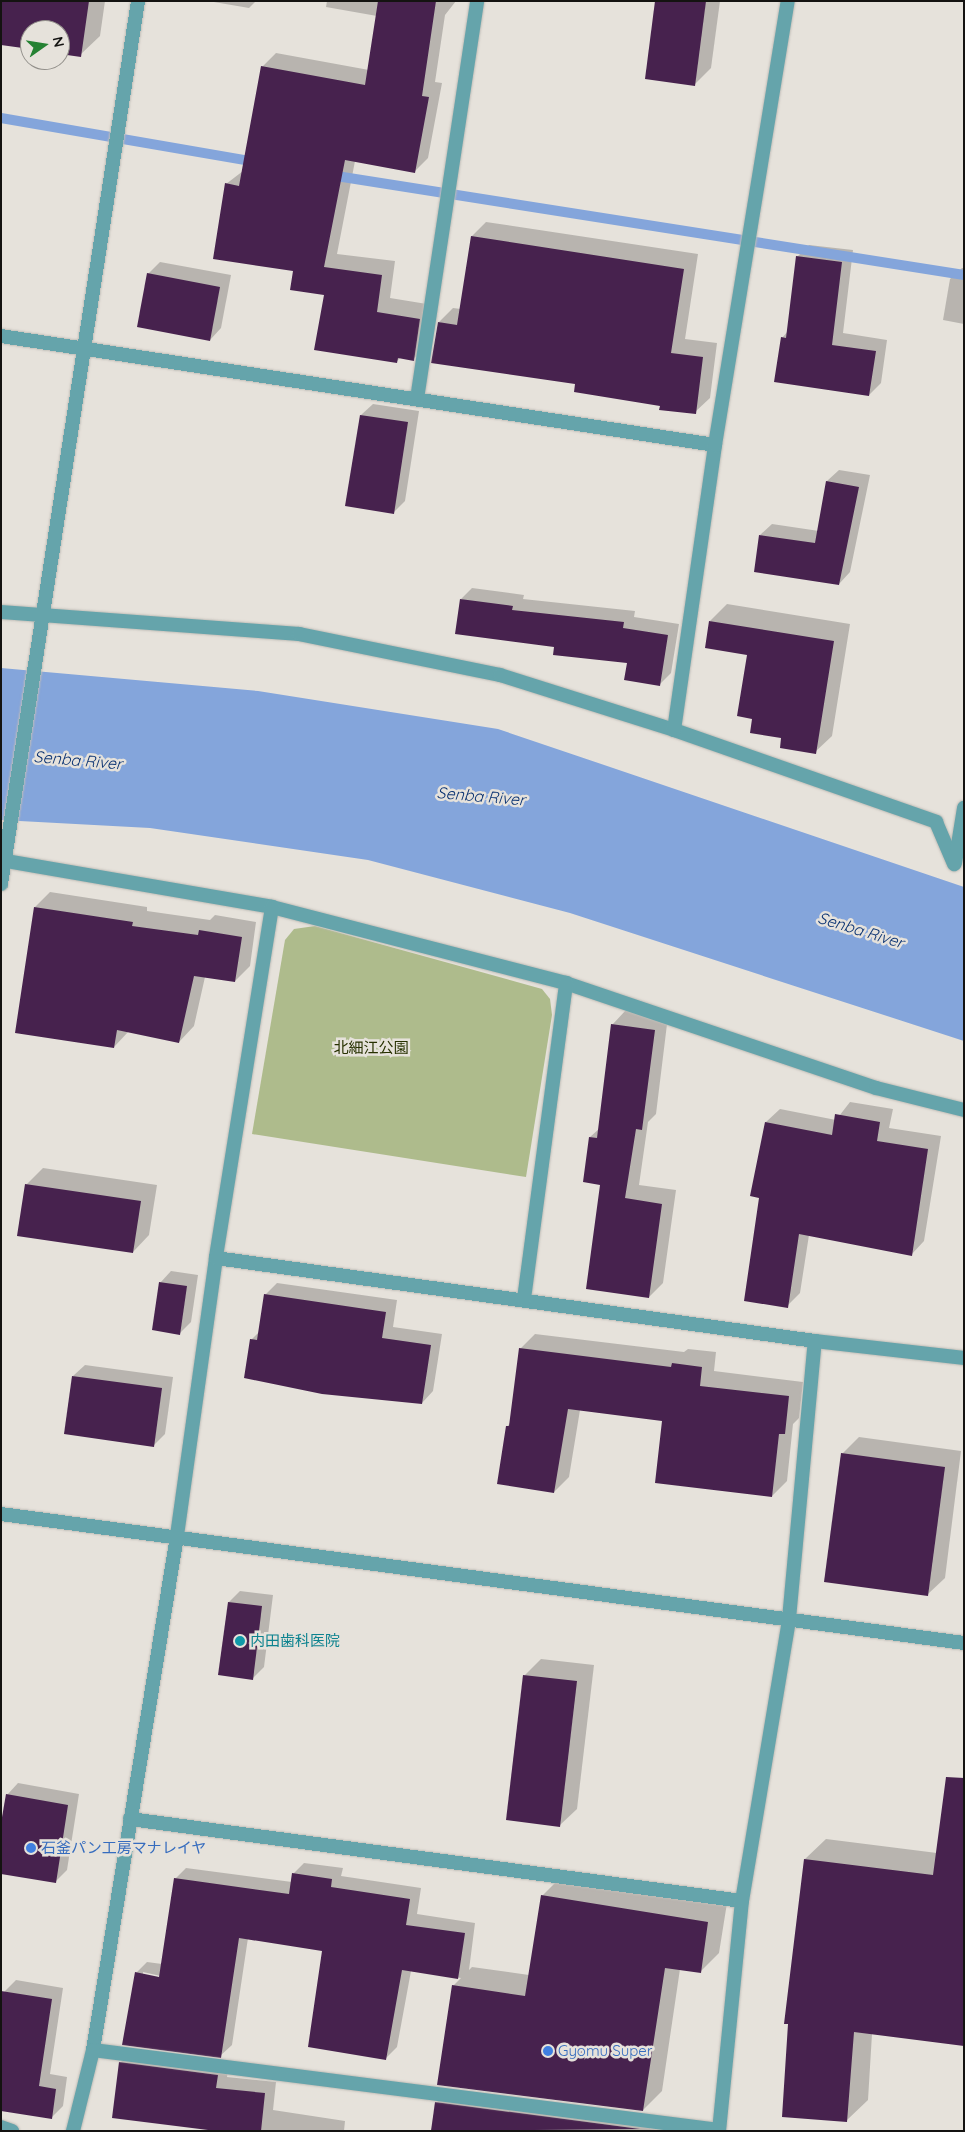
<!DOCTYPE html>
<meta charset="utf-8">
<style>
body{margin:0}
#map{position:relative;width:965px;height:2132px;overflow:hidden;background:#e6e2db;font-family:Quicksand,"Noto Sans JP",sans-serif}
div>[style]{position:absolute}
.green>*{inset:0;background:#aebb8c}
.water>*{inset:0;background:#84a5db}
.shadow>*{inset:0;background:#0003}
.stream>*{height:10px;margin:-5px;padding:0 5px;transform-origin:5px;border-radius:5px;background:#84a5db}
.building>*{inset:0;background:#47224e}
.roads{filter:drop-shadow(0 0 1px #c0bdb7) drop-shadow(0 0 1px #c0bdb7)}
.minor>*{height:14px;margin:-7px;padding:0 7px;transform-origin:7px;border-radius:7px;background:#65a4ab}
.tertiary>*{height:14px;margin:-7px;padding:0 7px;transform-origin:7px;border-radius:7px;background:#65a4ab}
.dots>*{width:14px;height:14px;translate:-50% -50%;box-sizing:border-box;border:2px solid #e6e2db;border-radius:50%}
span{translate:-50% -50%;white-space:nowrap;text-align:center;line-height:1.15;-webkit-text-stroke:5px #e6e2db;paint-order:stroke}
.park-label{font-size:15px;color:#273100}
.culture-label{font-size:15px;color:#0d838f}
.left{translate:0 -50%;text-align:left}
.shop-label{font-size:15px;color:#366cbe}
.water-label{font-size:16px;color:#0c3473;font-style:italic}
.frame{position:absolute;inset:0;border:2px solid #141311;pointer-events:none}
.north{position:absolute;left:20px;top:20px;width:50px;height:50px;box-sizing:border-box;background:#e6e2db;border:1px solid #928f8a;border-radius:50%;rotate:77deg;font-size:14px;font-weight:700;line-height:20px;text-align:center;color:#141311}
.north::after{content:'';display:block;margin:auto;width:18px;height:22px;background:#258233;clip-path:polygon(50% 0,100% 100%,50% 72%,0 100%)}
</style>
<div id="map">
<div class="green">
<div style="clip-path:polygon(315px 926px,542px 989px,550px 999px,552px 1015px,526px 1177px,252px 1134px,285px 940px,294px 929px)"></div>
</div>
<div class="water">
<div style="clip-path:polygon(1px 668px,258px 691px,498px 729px,964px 887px,964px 1041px,570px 913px,368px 860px,150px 828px,1px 820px)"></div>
</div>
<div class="shadow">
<div style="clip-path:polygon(1px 1px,105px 1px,100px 36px,80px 55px,60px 52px,60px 30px,30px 30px,30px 48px)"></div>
<div style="clip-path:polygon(208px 1px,256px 1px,249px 8px)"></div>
<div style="clip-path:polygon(327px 1px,456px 1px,445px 15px,435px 82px,442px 83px,428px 158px,415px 171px,355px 161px,337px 254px,395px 261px,390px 298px,433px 305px,427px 346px,413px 359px,401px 357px,397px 361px,325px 293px,294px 270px,226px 184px,243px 171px,262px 67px,276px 53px,369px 70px,377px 16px,326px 7px)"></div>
<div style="clip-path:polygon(657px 1px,720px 1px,711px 68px,694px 85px)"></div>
<div style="clip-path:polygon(486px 222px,698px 254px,685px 339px,717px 343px,710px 398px,695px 412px,577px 383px,439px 322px,453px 308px,461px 309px,472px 236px)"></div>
<div style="clip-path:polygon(809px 245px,853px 250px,843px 333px,887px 340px,881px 383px,869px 395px,782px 338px,788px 331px,797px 257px)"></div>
<div style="clip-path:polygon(160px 262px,231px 275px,221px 328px,210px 340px,148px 274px)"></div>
<div style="clip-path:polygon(962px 268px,964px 268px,964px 324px,943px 320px,950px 279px)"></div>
<div style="clip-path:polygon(373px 404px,419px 411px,405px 501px,393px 513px,361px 415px)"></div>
<div style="clip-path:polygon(839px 470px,870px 475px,850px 572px,839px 584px,760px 535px,772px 524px,819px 531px,827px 481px)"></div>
<div style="clip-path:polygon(472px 588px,524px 595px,523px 599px,635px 611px,634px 617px,679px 624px,671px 673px,659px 685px,628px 662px,555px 646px,461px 599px)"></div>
<div style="clip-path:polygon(727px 604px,850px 624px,832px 736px,815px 752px,753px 718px,748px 654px,710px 621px)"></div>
<div style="clip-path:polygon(50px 892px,147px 907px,147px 911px,210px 920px,215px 915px,256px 922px,250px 966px,235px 981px,205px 977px,194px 1026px,179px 1042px,129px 1031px,114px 1047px,35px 907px)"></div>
<div style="clip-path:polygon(626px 1010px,668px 1016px,656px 1114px,648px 1122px,639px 1185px,676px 1190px,663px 1283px,649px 1297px,601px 1184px,590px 1137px,600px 1128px,612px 1025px)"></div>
<div style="clip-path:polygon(850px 1102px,893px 1109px,889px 1128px,941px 1136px,924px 1241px,911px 1255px,809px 1235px,800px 1293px,787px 1306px,761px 1197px,752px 1195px,766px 1122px,780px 1109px,836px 1120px)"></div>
<div style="clip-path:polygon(43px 1168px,157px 1185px,149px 1235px,133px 1252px,26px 1185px)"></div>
<div style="clip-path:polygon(171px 1271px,198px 1275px,191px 1322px,179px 1334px,160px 1283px)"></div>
<div style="clip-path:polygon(277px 1283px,397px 1300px,393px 1327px,442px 1334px,433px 1391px,422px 1403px,251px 1340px,260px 1331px,265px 1295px)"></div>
<div style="clip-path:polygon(535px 1334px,684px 1352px,688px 1349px,716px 1352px,714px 1371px,803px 1382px,799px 1418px,793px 1424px,787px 1481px,772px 1496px,663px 1420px,580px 1410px,569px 1477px,554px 1492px,507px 1427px,510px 1423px,520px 1349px)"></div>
<div style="clip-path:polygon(85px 1365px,173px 1377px,165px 1434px,154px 1445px,73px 1376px)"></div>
<div style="clip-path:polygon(859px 1437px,961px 1451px,945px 1578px,928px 1594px,842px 1454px)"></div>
<div style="clip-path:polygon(240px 1591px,273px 1595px,264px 1667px,252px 1679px,229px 1602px)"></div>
<div style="clip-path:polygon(541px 1659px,594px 1665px,577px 1809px,560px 1825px,525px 1675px)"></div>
<div style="clip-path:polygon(18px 1783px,79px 1794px,67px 1870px,56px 1881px,7px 1795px)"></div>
<div style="clip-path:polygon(964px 1804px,872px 2034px,868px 2100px,847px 2120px,790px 2023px,785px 2023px,805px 1859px,826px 1839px,937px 1853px)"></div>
<div style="clip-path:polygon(evenodd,304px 1863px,343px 1868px,341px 1876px,421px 1888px,417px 1914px,475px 1923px,469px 1970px,472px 1967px,529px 1975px,542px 1896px,561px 1877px,727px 1903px,719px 1953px,700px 1972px,680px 1969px,662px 2091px,643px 2110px,453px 1986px,461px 1978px,411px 1971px,397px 2047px,386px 2058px,323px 1950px,248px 1938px,232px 2045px,220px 2056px,136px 1973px,147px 1962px,162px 1964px,175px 1879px,186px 1868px,292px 1882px,293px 1874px,304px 1863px,143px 1972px,165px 1977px,165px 1979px,143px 1975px,143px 1972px)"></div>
<div style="clip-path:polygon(16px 1980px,63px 1988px,50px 2074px,67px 2077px,63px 2106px,51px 2118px,1px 2110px,4px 1992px)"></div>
<div style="clip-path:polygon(132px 2051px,229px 2064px,227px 2077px,276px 2082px,273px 2110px,345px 2121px,344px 2131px,215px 2131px,120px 2063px)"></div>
<div style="clip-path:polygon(448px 2092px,651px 2118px,650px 2129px,678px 2131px,431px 2131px,436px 2103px)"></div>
</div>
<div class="stream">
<div style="left:1px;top:118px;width:260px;rotate:9.8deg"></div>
<div style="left:330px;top:175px;width:642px;rotate:8.96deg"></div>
</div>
<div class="building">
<div style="clip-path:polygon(1px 1px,89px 1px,81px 57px,60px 54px,60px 30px,30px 30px,30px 49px,1px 45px)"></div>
<div style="clip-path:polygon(378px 1px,436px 1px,422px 96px,429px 97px,415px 173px,345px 160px,324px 267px,382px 275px,377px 312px,420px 319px,414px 361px,398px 358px,397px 363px,314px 350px,324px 295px,290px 290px,293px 271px,213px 259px,225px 183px,239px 186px,261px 66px,365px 85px)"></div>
<div style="clip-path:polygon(655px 1px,706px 1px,695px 86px,645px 79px)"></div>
<div style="clip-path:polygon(471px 236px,684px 269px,671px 353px,703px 357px,696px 414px,659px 410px,660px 406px,574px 392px,575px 384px,431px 363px,438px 322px,457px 325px)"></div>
<div style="clip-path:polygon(796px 256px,842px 262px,832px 345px,876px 351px,869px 396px,774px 382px,781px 337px,786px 338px)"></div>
<div style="clip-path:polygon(147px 273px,220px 287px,210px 341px,137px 327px)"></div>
<div style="clip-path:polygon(360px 415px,408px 422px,394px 514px,345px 506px)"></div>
<div style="clip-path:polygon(826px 481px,859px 487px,839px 585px,754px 572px,759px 535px,815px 543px)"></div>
<div style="clip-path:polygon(460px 599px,513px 606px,512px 610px,624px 622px,623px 628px,668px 635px,660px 686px,624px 680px,627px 663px,553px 655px,554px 647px,455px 634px)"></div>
<div style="clip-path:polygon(709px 621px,834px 641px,816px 754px,780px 748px,781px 738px,750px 733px,752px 719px,737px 716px,747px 655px,705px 648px)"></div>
<div style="clip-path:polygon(34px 907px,133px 922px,132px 926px,198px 935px,199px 930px,242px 937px,235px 982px,194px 976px,179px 1043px,117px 1030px,114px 1048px,15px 1033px)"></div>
<div style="clip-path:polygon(611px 1024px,655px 1030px,642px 1130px,636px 1129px,625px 1198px,662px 1204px,649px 1298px,586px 1289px,600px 1185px,583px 1182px,589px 1137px,597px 1138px)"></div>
<div style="clip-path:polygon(835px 1114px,880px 1122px,877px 1141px,928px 1149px,912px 1256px,799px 1234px,788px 1308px,744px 1301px,759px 1198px,750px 1196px,765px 1122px,832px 1135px)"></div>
<div style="clip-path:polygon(25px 1184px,141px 1201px,133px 1253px,17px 1236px)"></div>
<div style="clip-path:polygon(159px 1282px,187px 1286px,180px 1335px,152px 1330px)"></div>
<div style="clip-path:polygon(264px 1294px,386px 1312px,382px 1338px,431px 1345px,422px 1404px,322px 1394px,244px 1378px,250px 1339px,257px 1340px)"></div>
<div style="clip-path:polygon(519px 1348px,671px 1367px,672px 1363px,702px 1367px,700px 1386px,789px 1396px,785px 1434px,779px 1434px,772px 1497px,655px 1483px,662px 1421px,568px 1409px,554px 1493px,497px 1484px,506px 1426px,509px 1426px)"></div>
<div style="clip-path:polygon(72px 1376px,162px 1388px,154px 1447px,64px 1434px)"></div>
<div style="clip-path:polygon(841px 1453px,945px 1467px,928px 1596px,824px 1582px)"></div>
<div style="clip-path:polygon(228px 1602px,262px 1606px,253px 1680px,218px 1675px)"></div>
<div style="clip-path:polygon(523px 1675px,577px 1681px,560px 1827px,506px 1820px)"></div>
<div style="clip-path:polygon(946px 1777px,964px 1778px,964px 2046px,854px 2032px,847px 2122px,782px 2117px,788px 2024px,784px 2024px,804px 1859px,933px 1875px)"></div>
<div style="clip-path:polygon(6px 1794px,68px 1805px,56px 1883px,1px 1874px,1px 1823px)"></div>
<div style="clip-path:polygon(292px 1873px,332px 1879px,331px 1887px,410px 1899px,406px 1925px,465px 1933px,458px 1979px,402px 1970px,386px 2060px,308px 2047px,322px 1951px,239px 1938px,221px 2058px,122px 2045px,135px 1972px,159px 1977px,174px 1878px,289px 1894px)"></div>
<div style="clip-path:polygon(541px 1895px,708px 1922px,701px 1973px,665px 1968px,643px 2111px,437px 2085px,452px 1985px,525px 1996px)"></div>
<div style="clip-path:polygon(1px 1991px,52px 1999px,39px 2086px,56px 2089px,52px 2119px,1px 2111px)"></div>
<div style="clip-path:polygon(119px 2062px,218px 2075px,216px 2088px,265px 2093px,261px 2131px,216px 2131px,112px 2118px)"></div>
<div style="clip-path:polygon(435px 2102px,640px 2129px,431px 2131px)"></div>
</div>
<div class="roads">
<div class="minor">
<div style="left:1px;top:336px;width:722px;rotate:8.68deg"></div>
<div style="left:417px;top:399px;width:402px;rotate:-81.4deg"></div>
<div style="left:1px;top:612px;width:299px;rotate:4.2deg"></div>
<div style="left:299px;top:634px;width:205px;rotate:11.5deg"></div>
<div style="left:500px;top:675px;width:182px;rotate:17.5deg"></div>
<div style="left:674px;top:730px;width:278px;rotate:19.3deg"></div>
<div style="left:936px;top:822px;width:46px;rotate:66.8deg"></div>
<div style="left:674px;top:730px;width:288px;rotate:-81.8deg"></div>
<div style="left:715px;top:445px;width:450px;rotate:-80.7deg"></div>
<div style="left:1px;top:860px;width:275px;rotate:9.8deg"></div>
<div style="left:272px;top:907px;width:304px;rotate:14.5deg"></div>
<div style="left:566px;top:983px;width:327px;rotate:18.7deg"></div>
<div style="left:876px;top:1088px;width:91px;rotate:14deg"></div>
<div style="left:955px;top:863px;width:56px;rotate:-80.7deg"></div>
<div style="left:272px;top:907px;width:355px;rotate:99.1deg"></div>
<div style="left:216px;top:1258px;width:281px;rotate:98deg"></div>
<div style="left:177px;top:1536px;width:521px;rotate:99.28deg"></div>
<div style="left:93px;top:2050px;width:631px;rotate:7.28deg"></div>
<div style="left:216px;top:1258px;width:605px;rotate:7.89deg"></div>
<div style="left:815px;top:1341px;width:150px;rotate:6.5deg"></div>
<div style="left:524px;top:1299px;width:319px;rotate:-82.4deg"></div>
<div style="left:130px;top:1819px;width:617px;rotate:7.63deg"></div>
<div style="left:1px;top:2127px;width:12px;rotate:20deg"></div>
<div style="left:73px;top:2131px;width:83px;rotate:-76.1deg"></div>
<div style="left:719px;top:2131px;width:231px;rotate:-84.3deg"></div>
<div style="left:742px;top:1901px;width:286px;rotate:-80.5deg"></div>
<div style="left:789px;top:1619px;width:279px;rotate:-84.7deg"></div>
</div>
<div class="tertiary">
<div style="left:1px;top:884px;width:894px;rotate:-81.18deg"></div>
<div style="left:1px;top:1514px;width:972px;rotate:7.63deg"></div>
</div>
</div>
<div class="dots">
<div style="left:240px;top:1641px;background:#0f9aa8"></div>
<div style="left:31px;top:1848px;background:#3f7fe0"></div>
<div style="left:548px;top:2051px;background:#3f7fe0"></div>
</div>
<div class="park-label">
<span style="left:371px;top:1048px">北細江公園</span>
</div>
<div class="culture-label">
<span class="left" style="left:250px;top:1641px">内田歯科医院</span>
</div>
<div class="shop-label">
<span class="left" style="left:41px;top:1848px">石釜パン工房マナレイヤ</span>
<span class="left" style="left:558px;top:2051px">Gyomu Super</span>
</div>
<div class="water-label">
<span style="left:78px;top:760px;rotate:5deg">Senba River</span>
<span style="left:481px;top:796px;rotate:5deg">Senba River</span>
<span style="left:861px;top:930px;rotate:17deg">Senba River</span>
</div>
<div class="frame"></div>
<div class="north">N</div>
</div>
